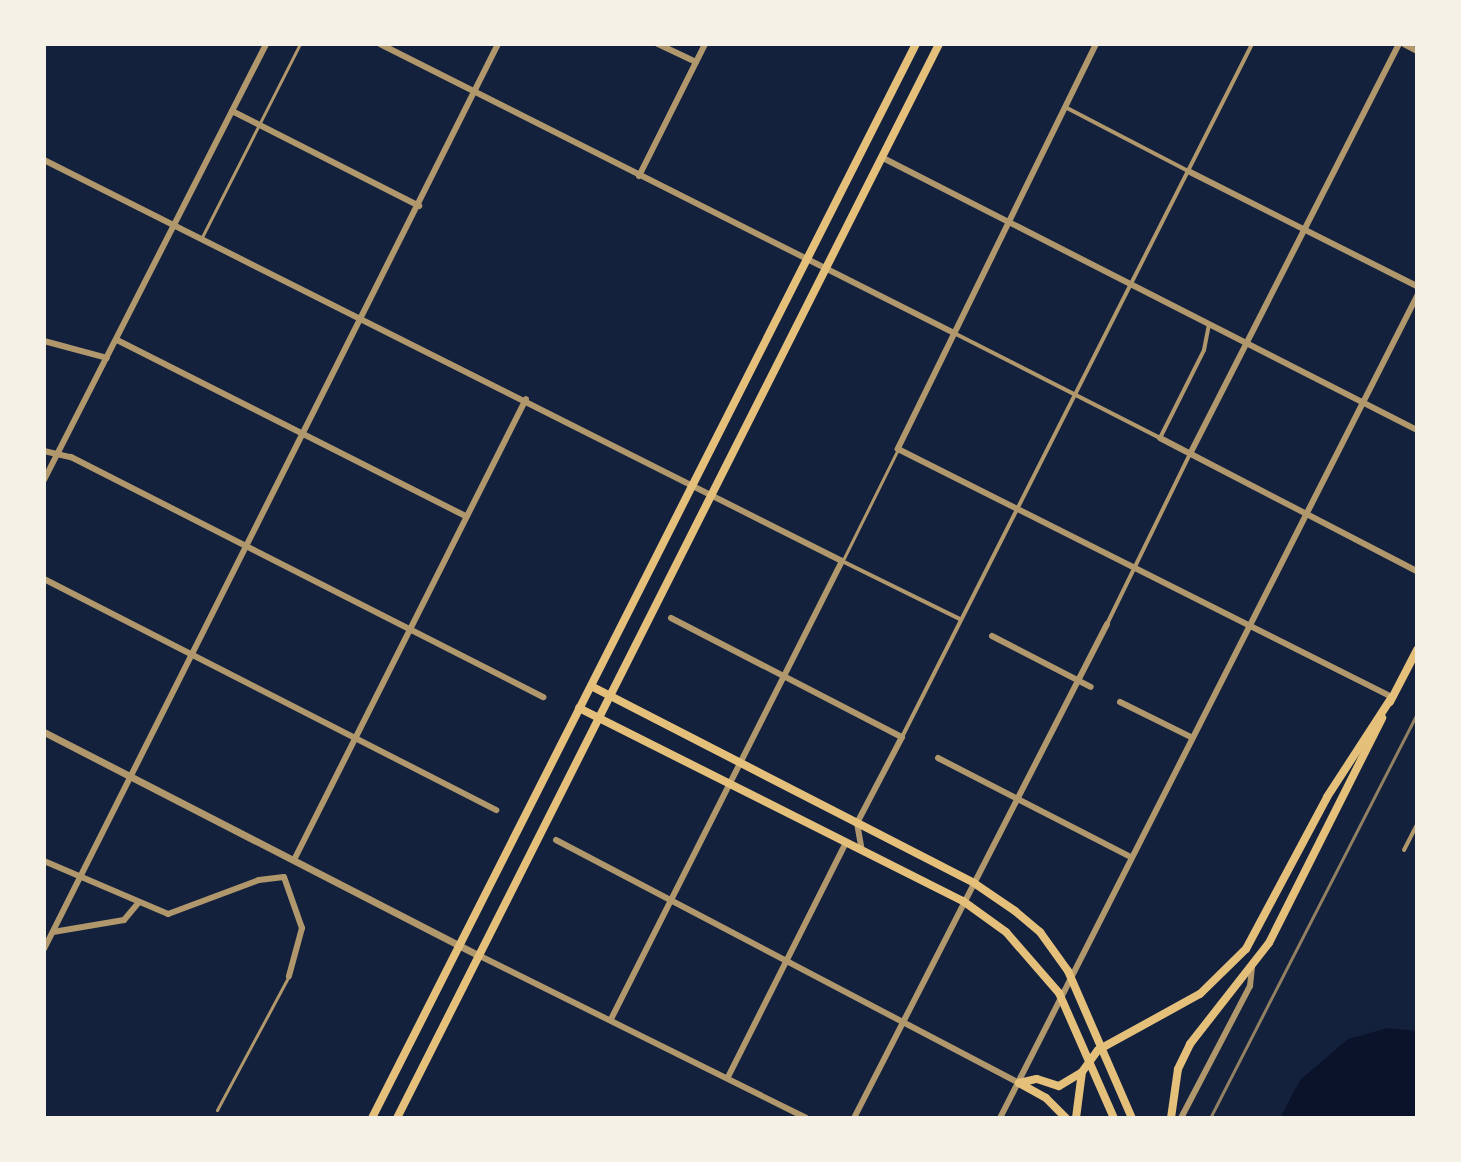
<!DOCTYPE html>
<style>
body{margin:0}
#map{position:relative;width:1461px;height:1162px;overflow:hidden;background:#14213d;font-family:"Archivo Narrow",sans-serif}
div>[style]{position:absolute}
.water>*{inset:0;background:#0b132b}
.service>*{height:3px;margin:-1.5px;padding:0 1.5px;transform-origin:1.5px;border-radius:1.5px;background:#b1986c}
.pedestrian>*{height:4px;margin:-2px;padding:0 2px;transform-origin:2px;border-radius:2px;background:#b1986c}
.minor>*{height:6px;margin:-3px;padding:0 3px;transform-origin:3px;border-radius:3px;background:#b1986c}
.tertiary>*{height:7px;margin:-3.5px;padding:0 3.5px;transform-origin:3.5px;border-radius:3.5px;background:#b1986c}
.secondary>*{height:8px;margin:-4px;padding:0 4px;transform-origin:4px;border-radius:4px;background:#e5c07b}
.rail>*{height:3px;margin:-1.5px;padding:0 1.5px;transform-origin:1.5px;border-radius:1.5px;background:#918062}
span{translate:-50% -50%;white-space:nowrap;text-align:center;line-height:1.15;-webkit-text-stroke:8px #f6f1e7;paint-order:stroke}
.frame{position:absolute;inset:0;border:46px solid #f6f1e7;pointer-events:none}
</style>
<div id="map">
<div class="water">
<div style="clip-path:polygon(1388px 1028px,1417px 1031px,1417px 1118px,1280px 1118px,1300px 1080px,1348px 1039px)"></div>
</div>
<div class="service">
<div style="left:201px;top:239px;width:219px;rotate:-63.1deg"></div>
<div style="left:843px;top:560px;width:124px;rotate:-63.6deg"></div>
<div style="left:217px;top:1110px;width:152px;rotate:-61.8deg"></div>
</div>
<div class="pedestrian">
<div style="left:1067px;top:108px;width:136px;rotate:27.5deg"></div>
<div style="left:954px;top:333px;width:231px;rotate:27deg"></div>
<div style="left:1160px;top:438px;width:98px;rotate:-63.4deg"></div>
<div style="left:1204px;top:350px;width:26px;rotate:-79deg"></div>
<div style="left:842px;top:561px;width:131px;rotate:26.2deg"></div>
<div style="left:1107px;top:624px;width:189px;rotate:-64deg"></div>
<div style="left:902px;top:737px;width:776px;rotate:-63.2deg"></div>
<div style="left:1404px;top:850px;width:28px;rotate:-63deg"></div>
</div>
<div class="minor">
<div style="left:380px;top:44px;width:643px;rotate:26.72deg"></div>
<div style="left:658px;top:44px;width:42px;rotate:25.3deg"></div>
<div style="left:1096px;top:44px;width:451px;rotate:116.1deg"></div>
<div style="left:898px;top:449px;width:553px;rotate:26.66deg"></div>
<div style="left:1404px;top:44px;width:15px;rotate:28deg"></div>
<div style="left:232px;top:111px;width:210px;rotate:26.9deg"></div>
<div style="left:883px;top:158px;width:599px;rotate:26.99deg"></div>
<div style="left:44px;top:160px;width:893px;rotate:26.68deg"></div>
<div style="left:842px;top:561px;width:513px;rotate:116.76deg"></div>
<div style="left:1188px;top:171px;width:256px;rotate:26.7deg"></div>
<div style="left:639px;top:176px;width:148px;rotate:-63.4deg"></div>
<div style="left:117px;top:340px;width:391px;rotate:26.8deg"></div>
<div style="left:44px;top:341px;width:65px;rotate:15.1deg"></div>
<div style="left:1160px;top:438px;width:289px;rotate:27.4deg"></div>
<div style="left:44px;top:451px;width:28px;rotate:13deg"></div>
<div style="left:71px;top:457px;width:530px;rotate:26.95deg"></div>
<div style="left:1190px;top:454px;width:460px;rotate:-63deg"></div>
<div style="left:44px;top:480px;width:489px;rotate:-63deg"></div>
<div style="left:44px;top:579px;width:508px;rotate:27.07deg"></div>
<div style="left:671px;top:618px;width:260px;rotate:27.3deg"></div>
<div style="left:902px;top:737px;width:97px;rotate:117.6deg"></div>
<div style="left:857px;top:823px;width:27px;rotate:80deg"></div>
<div style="left:992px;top:636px;width:111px;rotate:27.3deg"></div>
<div style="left:1120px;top:702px;width:81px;rotate:26.3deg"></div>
<div style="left:938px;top:758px;width:217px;rotate:27.2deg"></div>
<div style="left:556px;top:840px;width:523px;rotate:27.69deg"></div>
<div style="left:294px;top:860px;width:516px;rotate:-63.29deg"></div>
<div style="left:44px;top:861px;width:135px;rotate:23.1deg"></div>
<div style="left:168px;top:914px;width:97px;rotate:-20.5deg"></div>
<div style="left:259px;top:880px;width:25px;rotate:-7deg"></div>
<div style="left:284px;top:877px;width:54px;rotate:70.6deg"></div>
<div style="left:302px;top:928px;width:50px;rotate:105.2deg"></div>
<div style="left:53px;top:932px;width:72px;rotate:-9.6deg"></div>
<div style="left:124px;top:920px;width:23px;rotate:-50deg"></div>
<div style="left:44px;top:949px;width:1012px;rotate:-63.36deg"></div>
<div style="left:478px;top:955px;width:366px;rotate:26.4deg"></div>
<div style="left:728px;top:1077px;width:263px;rotate:-63.3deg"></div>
<div style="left:854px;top:1118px;width:555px;rotate:-62.88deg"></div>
<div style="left:1000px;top:1118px;width:922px;rotate:-63.1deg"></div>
<div style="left:1181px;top:1118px;width:149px;rotate:-62.4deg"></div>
<div style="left:1250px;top:986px;width:19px;rotate:-84deg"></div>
</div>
<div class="tertiary">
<div style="left:44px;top:732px;width:488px;rotate:27.2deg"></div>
</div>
<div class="secondary">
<div style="left:591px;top:686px;width:431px;rotate:27.2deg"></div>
<div style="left:974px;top:883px;width:50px;rotate:34.3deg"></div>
<div style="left:1015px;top:911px;width:33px;rotate:40deg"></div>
<div style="left:1040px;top:932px;width:48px;rotate:54.3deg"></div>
<div style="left:1068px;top:971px;width:160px;rotate:66.5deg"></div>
<div style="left:1390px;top:702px;width:59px;rotate:-62.6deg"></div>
<div style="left:579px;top:708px;width:430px;rotate:26.7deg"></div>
<div style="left:963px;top:901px;width:53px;rotate:35.8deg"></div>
<div style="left:1006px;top:932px;width:81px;rotate:49deg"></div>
<div style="left:1059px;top:993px;width:137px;rotate:66.3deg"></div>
<div style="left:1019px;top:1083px;width:18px;rotate:-13deg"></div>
<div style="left:1037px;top:1079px;width:23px;rotate:18deg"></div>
<div style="left:1059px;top:1086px;width:26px;rotate:-31deg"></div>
<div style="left:1019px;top:1083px;width:31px;rotate:29deg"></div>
<div style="left:1046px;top:1098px;width:28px;rotate:45deg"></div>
<div style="left:372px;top:1118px;width:1204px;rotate:-63.14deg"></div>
<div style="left:397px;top:1118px;width:1203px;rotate:-63.22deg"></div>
<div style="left:1076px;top:1118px;width:46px;rotate:-82.6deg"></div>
<div style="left:1082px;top:1072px;width:27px;rotate:-54deg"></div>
<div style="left:1098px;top:1050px;width:116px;rotate:-28.8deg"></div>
<div style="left:1200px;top:994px;width:64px;rotate:-44.4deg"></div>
<div style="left:1246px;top:949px;width:172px;rotate:-61.9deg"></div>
<div style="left:1327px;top:797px;width:119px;rotate:-57deg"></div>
<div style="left:1171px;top:1118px;width:49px;rotate:-81.9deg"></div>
<div style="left:1178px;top:1069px;width:28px;rotate:-64deg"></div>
<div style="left:1190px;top:1044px;width:128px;rotate:-52deg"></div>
<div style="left:1269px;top:943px;width:252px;rotate:-63.3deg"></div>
</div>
<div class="rail">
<div style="left:1210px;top:1118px;width:455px;rotate:-62.9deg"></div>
</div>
<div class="frame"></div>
</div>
